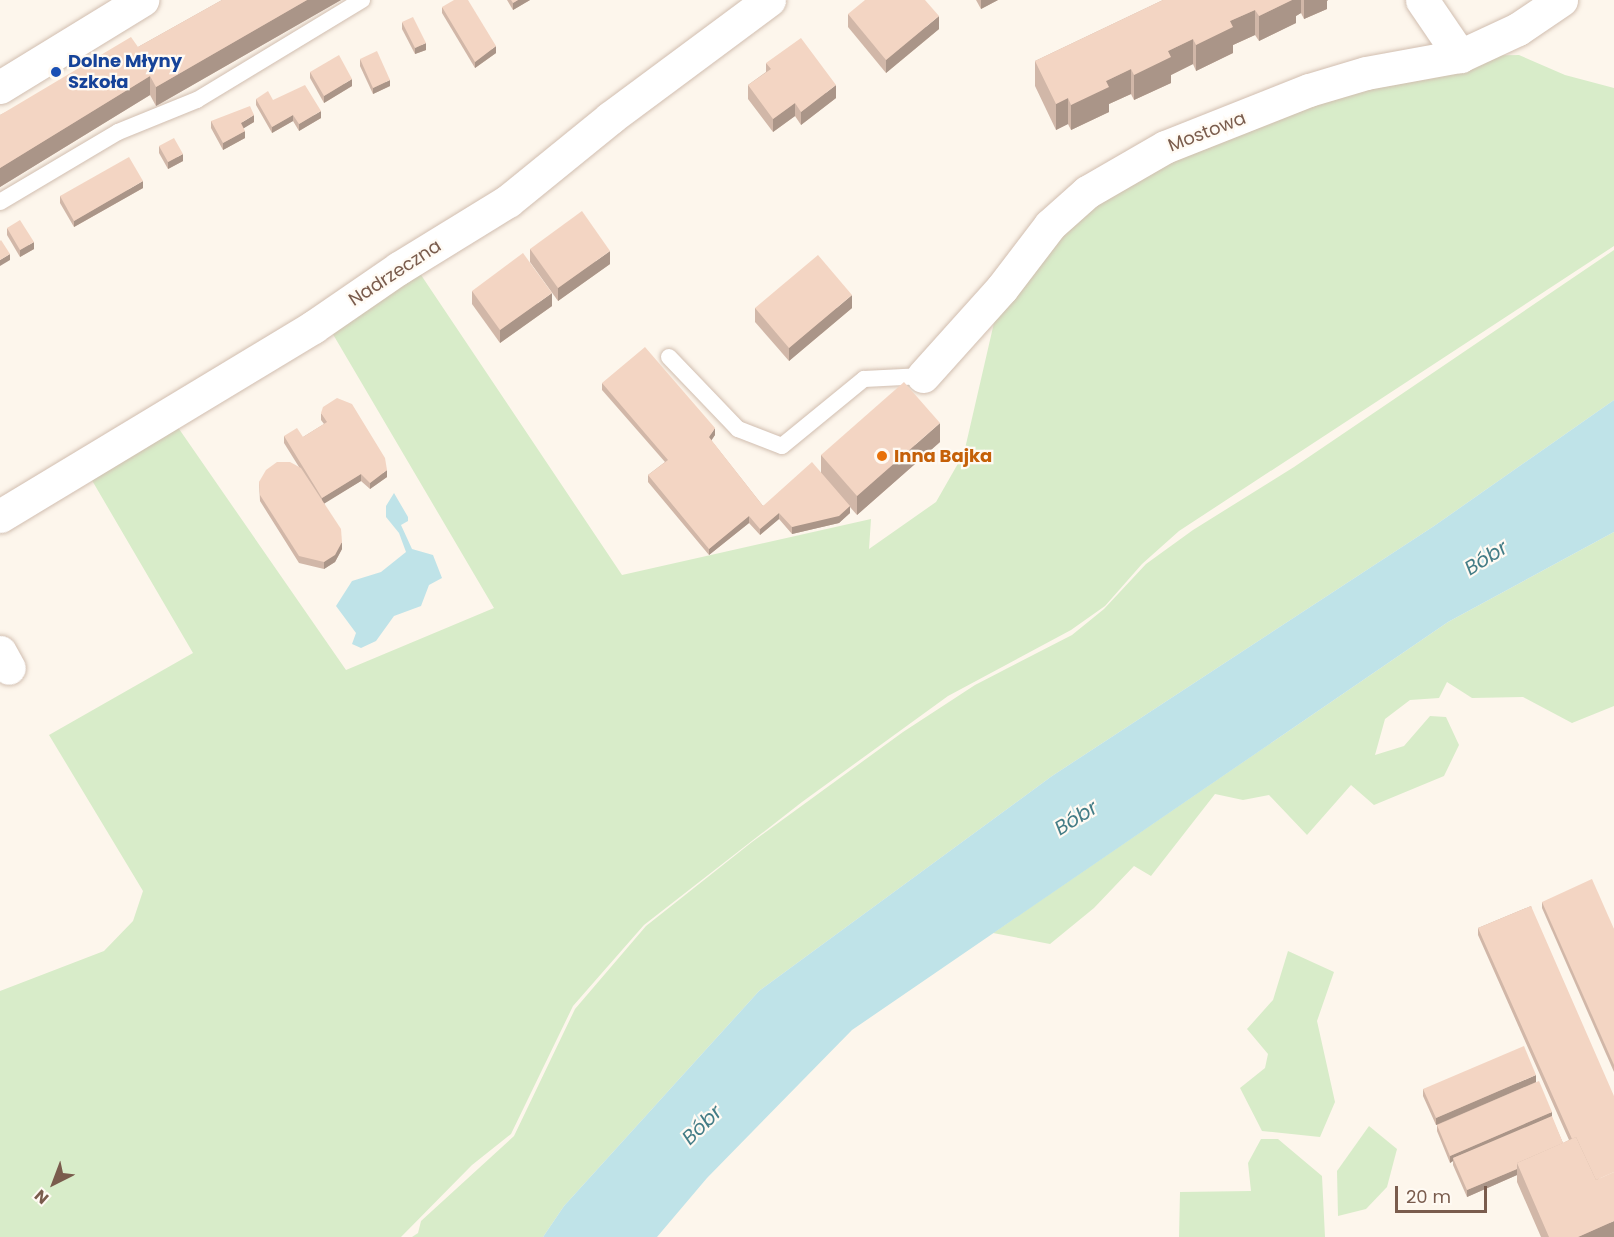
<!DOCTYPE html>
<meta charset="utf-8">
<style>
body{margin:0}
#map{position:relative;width:1614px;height:1237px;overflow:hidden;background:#fdf6ec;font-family:Poppins,sans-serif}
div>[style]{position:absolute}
.green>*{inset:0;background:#d8ecc9}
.water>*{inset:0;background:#bfe3e8}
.roads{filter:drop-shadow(0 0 2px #d1beb0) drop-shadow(0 0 2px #d1beb0)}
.service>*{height:16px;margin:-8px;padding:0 8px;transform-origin:8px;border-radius:8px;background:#fff}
.minor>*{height:33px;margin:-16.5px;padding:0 16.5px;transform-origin:16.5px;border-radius:16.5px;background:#fff}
.tertiary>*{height:33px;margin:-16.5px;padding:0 16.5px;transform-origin:16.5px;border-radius:16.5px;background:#fff}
.wall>*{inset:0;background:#d1b7a8}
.shaded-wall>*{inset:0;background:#aa9588}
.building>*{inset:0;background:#f3d5c3}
.dots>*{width:16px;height:16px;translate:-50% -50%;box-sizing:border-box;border:3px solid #fffaf3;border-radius:50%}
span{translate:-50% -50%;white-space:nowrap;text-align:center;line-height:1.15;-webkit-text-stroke:4.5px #fffaf3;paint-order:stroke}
.transit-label{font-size:18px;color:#164399;font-weight:700}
.left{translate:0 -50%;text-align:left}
.street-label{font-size:18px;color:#7a5c4d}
.food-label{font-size:18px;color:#c56008;font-weight:700}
.water-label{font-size:20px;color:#437c86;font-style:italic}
.north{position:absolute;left:24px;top:1153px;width:60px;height:60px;-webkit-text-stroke:4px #fffaf3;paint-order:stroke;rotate:222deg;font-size:16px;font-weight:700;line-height:24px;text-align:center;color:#7a5c4d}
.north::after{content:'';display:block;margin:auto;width:21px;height:27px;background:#7a5c4d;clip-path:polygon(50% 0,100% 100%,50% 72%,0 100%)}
.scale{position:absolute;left:1395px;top:1186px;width:92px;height:27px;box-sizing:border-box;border:3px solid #7a5c4d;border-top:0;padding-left:8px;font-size:18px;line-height:21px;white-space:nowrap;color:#7a5c4d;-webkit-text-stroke:4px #fffaf3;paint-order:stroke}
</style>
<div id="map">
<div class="green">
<div style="clip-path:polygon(1519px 55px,1565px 75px,1614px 88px,1614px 246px,1179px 531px,1142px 564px,1105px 606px,1071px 630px,948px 696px,802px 802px,644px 925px,573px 1006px,511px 1134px,472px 1165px,401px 1237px,0 1237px,0 991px,104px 951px,133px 921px,143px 891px,49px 735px,193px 653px,83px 465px,168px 413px,346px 670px,494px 608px,324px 319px,411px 260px,622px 575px,871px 519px,869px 549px,936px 502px,964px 453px,1002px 288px,1050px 225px,1165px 147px,1460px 56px)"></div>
<div style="clip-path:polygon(1614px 250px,1614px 400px,1434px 526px,1052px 776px,759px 991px,564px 1206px,543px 1237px,412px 1237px,418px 1233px,421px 1221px,514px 1136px,575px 1009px,646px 926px,752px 842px,903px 732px,975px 685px,1072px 635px,1104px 609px,1146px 564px,1193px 530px,1294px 467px)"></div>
<div style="clip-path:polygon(1614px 532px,1614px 706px,1572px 723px,1523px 697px,1472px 698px,1447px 682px,1439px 698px,1410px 700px,1385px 719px,1375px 755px,1404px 746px,1430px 716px,1446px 717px,1459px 745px,1444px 776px,1374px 805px,1351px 785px,1307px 835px,1269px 795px,1243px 800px,1215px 794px,1151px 876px,1134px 866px,1094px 908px,1050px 944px,993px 933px,1448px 622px)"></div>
<div style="clip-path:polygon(1288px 951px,1334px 972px,1317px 1021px,1335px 1102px,1320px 1137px,1262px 1131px,1240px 1088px,1265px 1068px,1268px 1054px,1247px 1029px,1273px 1000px)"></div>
<div style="clip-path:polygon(1369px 1126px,1397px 1149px,1387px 1187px,1366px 1209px,1338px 1216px,1337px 1171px)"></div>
<div style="clip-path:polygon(1261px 1139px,1278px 1139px,1322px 1176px,1325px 1237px,1179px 1237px,1180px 1192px,1251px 1191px,1248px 1163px)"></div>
</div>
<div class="water">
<div style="clip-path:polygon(1614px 400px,1614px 532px,1448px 622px,852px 1030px,707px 1178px,657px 1237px,543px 1237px,564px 1206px,759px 991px,1052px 776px,1434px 526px)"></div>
<div style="clip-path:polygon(394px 493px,408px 517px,408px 521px,401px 525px,412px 549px,433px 555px,442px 578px,429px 585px,421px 606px,394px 616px,376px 641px,361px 648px,352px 644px,356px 633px,336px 606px,352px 581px,381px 572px,406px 552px,399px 533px,386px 517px,386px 506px)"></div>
</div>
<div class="roads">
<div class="service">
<div style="left:0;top:202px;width:137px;rotate:-30.7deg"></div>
<div style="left:118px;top:132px;width:85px;rotate:-22.1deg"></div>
<div style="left:197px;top:100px;width:193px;rotate:-31.2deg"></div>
<div style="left:669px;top:357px;width:100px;rotate:46.2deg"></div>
<div style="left:738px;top:429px;width:47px;rotate:21.1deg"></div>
<div style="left:782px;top:446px;width:106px;rotate:-39.3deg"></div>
<div style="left:864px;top:379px;width:59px;rotate:-2.9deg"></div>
</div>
<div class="minor">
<div style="left:1422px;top:0;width:68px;rotate:55.8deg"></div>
<div style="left:923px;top:376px;width:118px;rotate:-48.1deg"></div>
<div style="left:1002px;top:288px;width:79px;rotate:-52.7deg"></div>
<div style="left:1050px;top:225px;width:50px;rotate:-41.7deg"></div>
<div style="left:1087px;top:192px;width:90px;rotate:-30deg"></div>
<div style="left:1165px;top:147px;width:155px;rotate:-21.6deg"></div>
<div style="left:1309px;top:90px;width:59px;rotate:-16.6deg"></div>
<div style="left:1366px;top:73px;width:96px;rotate:-10.3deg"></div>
<div style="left:1460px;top:56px;width:64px;rotate:-25deg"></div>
<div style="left:1518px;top:29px;width:52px;rotate:-34deg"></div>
<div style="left:0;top:516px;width:366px;rotate:-31.1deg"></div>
<div style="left:313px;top:327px;width:104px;rotate:-34.5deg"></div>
<div style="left:399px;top:268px;width:128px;rotate:-31.6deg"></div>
<div style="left:508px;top:201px;width:132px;rotate:-39.1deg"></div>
<div style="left:610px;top:118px;width:198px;rotate:-36.6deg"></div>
<div style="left:0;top:652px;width:18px;rotate:61deg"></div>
</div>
<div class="tertiary">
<div style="left:0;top:87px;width:167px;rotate:-31.5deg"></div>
</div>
</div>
<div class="wall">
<div style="clip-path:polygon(222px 0,341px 0,156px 106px,150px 95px,0 187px,0 115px,138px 47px)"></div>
<div style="clip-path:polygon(507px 0,530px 0,513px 10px)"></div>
<div style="clip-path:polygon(976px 0,998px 0,981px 9px)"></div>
<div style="clip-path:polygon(1163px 0,1328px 0,1327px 1px,1327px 9px,1304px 19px,1301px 13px,1296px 16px,1296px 23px,1259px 41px,1255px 35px,1233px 45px,1233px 53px,1196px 71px,1193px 64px,1171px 75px,1171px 83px,1134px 100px,1131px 94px,1109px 104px,1109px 112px,1071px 130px,1068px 124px,1056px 130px,1035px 86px,1035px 61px)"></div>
<div style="clip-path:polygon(442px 7px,496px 53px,475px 68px,442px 13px)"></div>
<div style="clip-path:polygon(848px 14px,939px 29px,886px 73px,848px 27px)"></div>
<div style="clip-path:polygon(402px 22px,426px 50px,415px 54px,402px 29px)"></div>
<div style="clip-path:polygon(360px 59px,390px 86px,373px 94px,360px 66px)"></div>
<div style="clip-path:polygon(766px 63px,836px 98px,801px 125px,795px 116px,773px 132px,748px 99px,748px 85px,766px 72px)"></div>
<div style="clip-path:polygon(310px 72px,352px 86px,324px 103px,310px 78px)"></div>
<div style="clip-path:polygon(256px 99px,273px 100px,321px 118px,299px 131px,293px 121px,272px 133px,256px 105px)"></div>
<div style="clip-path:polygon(211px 121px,254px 122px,243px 128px,245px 138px,223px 150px,211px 128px)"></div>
<div style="clip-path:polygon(159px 146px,183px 161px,168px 169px,159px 153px)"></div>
<div style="clip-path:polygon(143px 188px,74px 227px,60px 203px,60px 196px)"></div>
<div style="clip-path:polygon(7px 228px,34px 249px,20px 257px,7px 235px)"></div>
<div style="clip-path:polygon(530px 249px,610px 264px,558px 301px,530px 262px)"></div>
<div style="clip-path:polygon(472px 291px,552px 306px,500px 343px,472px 304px)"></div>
<div style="clip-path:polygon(755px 308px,852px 308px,789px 361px,755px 322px)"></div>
<div style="clip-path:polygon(602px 383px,715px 435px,711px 440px,763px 506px,821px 473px,821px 455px,940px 442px,857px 515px,850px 507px,850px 513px,839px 523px,792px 534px,779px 519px,760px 535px,749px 523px,709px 555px,648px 482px,648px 475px,665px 462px,602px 390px)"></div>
<div style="clip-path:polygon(321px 413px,387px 477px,370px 489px,361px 481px,324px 503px,342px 549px,335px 562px,324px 569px,299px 563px,260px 501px,259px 482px,299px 467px,284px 443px,284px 436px,303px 437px,324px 424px,321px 420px)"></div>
<div style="clip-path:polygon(1542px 902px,1614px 929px,1614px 1072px,1542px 908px)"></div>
<div style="clip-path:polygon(1531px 906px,1614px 1237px,1541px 1237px,1517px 1182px,1517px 1175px,1467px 1197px,1453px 1165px,1453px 1161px,1450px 1163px,1437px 1131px,1437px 1125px,1436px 1125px,1423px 1096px,1423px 1089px,1536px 1082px,1563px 1143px,1569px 1140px,1478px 935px,1478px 928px)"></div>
</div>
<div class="shaded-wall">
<div style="clip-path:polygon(307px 0,341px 0,156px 106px,156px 87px)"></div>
<div style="clip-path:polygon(518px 0,530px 0,513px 10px,513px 3px)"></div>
<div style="clip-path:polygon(981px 0,998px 0,981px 9px)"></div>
<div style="clip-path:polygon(1292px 0,1301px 0,1301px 13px,1296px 16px,1296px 23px,1259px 41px,1259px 16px)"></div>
<div style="clip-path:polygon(1304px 0,1328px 0,1327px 1px,1327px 9px,1304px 19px)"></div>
<div style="clip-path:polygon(1255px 10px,1255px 35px,1233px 45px,1233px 53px,1196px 71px,1196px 45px,1230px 21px)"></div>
<div style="clip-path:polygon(939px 16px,939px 29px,886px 73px,886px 60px)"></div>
<div style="clip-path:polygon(1193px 39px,1193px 64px,1171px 75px,1171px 83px,1134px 100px,1134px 75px,1168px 51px)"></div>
<div style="clip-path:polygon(426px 43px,426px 50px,415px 54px,415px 48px)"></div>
<div style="clip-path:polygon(496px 46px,496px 53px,475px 68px,475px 62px)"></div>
<div style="clip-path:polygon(1131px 69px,1131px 94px,1109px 104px,1109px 112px,1071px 130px,1071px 105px,1106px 81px)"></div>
<div style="clip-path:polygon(150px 76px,150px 95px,0 187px,0 168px)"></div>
<div style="clip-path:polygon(352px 79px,352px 86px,324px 103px,324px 96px)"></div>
<div style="clip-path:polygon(390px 80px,390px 86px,373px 94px,373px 88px)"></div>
<div style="clip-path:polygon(836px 85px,836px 98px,801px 125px,801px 112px)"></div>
<div style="clip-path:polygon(1068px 98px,1068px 124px,1056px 130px,1056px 104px)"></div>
<div style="clip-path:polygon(795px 103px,795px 116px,773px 132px,773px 119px)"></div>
<div style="clip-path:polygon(321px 111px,321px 118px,299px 131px,299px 124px)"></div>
<div style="clip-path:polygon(254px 115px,254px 122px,241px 130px,241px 123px)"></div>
<div style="clip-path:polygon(293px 115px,293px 121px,272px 133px,272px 127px)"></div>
<div style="clip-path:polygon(245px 131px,245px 138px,223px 150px,223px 143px)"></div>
<div style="clip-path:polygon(183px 154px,183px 161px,168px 169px,168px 162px)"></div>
<div style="clip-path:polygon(143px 181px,143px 188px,74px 227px,74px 221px)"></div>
<div style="clip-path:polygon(34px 242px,34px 249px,20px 257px,20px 250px)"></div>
<div style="clip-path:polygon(610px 251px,610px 264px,558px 301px,558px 288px)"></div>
<div style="clip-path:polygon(10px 254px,10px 260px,0 266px,0 260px)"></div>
<div style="clip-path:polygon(552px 293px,552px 306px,500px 343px,500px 330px)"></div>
<div style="clip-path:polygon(852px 295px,852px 308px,789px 361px,789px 348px)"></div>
<div style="clip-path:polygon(940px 423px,940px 442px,857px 515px,857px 496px)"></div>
<div style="clip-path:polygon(715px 428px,715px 435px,709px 444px,709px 437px)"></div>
<div style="clip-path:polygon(387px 470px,387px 477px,370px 489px,370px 483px)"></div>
<div style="clip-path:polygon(361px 474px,361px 481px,322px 505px,322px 498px)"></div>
<div style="clip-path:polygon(850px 506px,850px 513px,839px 523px,792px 534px,792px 527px)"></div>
<div style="clip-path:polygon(779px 513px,779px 519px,760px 535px,760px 529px)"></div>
<div style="clip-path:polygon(749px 516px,749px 523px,709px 555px,709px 549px)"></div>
<div style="clip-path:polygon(342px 542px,342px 549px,335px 562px,324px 569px,324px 562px)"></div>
<div style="clip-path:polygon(1536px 1075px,1536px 1082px,1436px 1125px,1436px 1118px)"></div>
<div style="clip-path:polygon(1552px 1112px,1552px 1119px,1453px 1158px,1453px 1161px,1450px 1163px,1450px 1156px)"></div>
<div style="clip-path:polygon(1517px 1169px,1517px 1175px,1467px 1197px,1467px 1190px)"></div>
<div style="clip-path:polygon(1614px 1221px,1614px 1237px,1578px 1237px)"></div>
</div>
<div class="building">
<div style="clip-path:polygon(222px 0,307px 0,156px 87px,150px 76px,0 168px,0 115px,131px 37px,138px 47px)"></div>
<div style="clip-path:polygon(454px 0,468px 0,496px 46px,475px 62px,442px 7px)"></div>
<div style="clip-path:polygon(511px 0,518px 0,513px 3px)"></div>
<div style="clip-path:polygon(865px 0,925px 0,939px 16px,886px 60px,848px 14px)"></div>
<div style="clip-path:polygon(1163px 0,1292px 0,1259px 16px,1255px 10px,1230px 21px,1233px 27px,1196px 45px,1193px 39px,1168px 51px,1171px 57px,1134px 75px,1131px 69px,1106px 81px,1109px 87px,1071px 105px,1068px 98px,1056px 104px,1035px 61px)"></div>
<div style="clip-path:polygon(413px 17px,426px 43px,415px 48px,402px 22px)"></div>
<div style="clip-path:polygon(801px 38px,836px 85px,801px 112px,795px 103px,773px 119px,748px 85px,771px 69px,766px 63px)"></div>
<div style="clip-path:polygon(377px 51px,390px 80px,373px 88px,360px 59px)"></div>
<div style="clip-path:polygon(339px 55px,352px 79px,324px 96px,310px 72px)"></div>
<div style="clip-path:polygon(305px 85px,321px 111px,299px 124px,293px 115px,272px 127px,256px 99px,268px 91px,273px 100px)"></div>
<div style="clip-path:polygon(250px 106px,254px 115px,241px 123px,245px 131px,223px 143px,211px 121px)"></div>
<div style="clip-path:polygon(174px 138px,183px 154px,168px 162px,159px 146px)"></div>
<div style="clip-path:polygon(129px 157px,143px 181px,74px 221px,60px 196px)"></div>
<div style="clip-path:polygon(582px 211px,610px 251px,558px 288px,530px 249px)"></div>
<div style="clip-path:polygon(20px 220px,34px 242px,20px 250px,7px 228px)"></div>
<div style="clip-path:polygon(1px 240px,10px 254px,0 260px,0 241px)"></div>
<div style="clip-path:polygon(523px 253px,552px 293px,500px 330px,472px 291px)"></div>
<div style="clip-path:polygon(818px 255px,852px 295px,789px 348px,755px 308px)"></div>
<div style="clip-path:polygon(645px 347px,715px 428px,709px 437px,763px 506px,812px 462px,850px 506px,839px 516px,792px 527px,779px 513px,760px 529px,749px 516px,709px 549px,648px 475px,668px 460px,602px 383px)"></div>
<div style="clip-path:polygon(904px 382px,940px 423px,857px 496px,821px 455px)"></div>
<div style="clip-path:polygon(337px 398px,352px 404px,385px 458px,387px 470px,370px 483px,361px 474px,322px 498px,284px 436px,297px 428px,303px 437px,327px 422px,321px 413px,323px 407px)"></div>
<div style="clip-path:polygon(277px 462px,290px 462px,301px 468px,341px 529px,342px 542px,335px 555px,324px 562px,299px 556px,260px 495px,259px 482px,266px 470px)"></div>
<div style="clip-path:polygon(1592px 879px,1614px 929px,1614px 1065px,1542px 902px)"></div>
<div style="clip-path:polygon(1531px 906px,1614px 1096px,1614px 1172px,1596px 1180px,1576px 1137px,1572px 1139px,1478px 928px)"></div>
<div style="clip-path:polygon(1524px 1046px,1536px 1075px,1436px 1118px,1423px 1089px)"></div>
<div style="clip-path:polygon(1539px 1081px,1552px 1112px,1450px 1156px,1437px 1125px)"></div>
<div style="clip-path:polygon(1552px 1116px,1563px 1143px,1517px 1163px,1517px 1169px,1467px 1190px,1453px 1158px)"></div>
<div style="clip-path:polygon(1576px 1137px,1596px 1180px,1614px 1172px,1614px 1221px,1578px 1237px,1549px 1237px,1517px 1163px)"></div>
</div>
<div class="dots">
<div style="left:56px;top:72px;background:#1a4fb4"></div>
<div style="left:882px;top:456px;background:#e8710a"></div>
</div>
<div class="transit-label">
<span class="left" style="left:68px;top:72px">Dolne Młyny<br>Szkoła</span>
</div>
<div class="street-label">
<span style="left:1207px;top:132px;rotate:-21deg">Mostowa</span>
<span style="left:395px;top:273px;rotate:-33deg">Nadrzeczna</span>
</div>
<div class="food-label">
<span class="left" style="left:894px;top:456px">Inna Bajka</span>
</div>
<div class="water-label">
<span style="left:1486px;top:558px;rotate:-32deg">Bóbr</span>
<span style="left:1076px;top:818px;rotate:-32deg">Bóbr</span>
<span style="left:702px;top:1125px;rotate:-44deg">Bóbr</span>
</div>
<div class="north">N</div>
<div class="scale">20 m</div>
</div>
